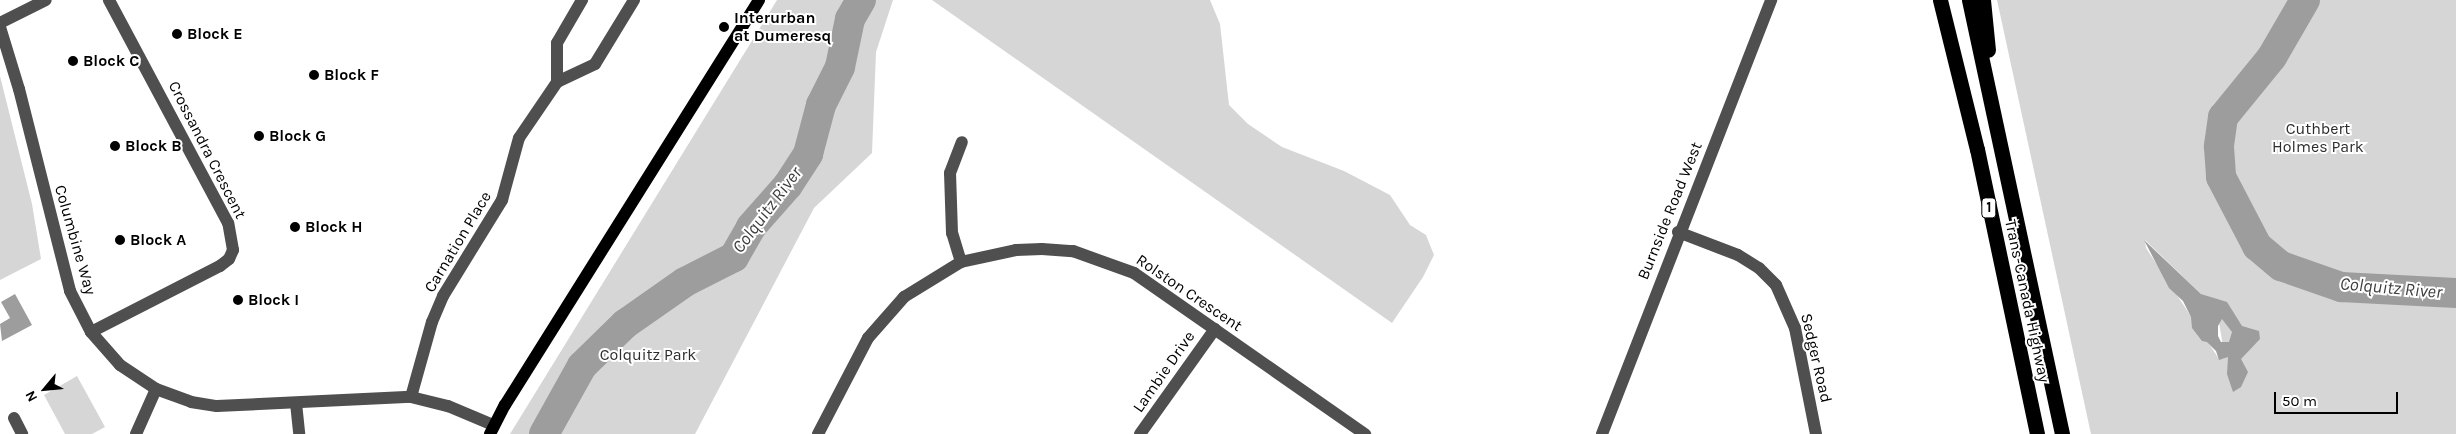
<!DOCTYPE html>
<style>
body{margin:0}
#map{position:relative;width:2456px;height:434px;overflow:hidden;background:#fff;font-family:Karla,sans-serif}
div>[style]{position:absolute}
.green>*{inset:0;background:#d6d6d6}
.water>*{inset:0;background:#9d9d9d}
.river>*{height:30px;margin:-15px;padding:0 15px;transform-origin:15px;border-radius:15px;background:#9d9d9d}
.minor>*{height:12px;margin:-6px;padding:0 6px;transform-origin:6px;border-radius:6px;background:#4f4f4f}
.major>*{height:12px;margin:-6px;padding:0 6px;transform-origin:6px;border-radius:6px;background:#000}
.highway>*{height:15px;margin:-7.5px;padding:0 7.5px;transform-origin:7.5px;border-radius:7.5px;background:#000}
.dots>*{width:14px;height:14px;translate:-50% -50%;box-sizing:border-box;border:2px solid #fff;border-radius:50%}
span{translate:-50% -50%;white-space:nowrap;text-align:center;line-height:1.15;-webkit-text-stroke:4px #fff;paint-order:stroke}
.shield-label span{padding:1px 4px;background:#fff;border:1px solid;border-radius:4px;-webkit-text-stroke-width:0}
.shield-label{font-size:15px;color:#000;font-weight:700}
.poi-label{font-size:16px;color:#000;font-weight:700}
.left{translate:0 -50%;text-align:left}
.park-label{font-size:16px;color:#2d2d2d}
.street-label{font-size:16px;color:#000}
.water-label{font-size:18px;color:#3e3e3e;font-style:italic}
.north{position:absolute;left:20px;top:364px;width:50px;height:50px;-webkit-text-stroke:4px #fff;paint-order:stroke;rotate:242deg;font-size:14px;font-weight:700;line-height:20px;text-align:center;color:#000}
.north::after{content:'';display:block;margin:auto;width:18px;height:22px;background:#000;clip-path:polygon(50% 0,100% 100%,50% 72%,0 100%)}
.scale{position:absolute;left:2274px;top:392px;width:124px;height:22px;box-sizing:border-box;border:2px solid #000;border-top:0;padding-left:6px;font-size:15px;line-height:18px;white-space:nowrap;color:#000;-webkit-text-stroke:4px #fff;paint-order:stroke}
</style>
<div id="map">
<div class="green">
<div style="clip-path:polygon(777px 0,893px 0,876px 52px,872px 153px,814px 208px,695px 434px,510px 434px)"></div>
<div style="clip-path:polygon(932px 0,1210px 0,1220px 24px,1229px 105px,1248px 124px,1282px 147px,1344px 171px,1390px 195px,1410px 225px,1426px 235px,1434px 255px,1423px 277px,1392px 323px)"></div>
<div style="clip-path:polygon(evenodd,1997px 0,2456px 0,2456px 434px,2091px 434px,1997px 0,2145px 240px,2201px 294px,2215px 299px,2225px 358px,2219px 359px,2146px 248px,2145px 240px)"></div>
<div style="clip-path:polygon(0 76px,32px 204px,41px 259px,0 280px)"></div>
<div style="clip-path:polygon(77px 376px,105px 427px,92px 434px,65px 434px,44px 395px)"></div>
</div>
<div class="water">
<div style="clip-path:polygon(evenodd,2144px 240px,2201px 294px,2227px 302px,2242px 326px,2259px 331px,2260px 339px,2241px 359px,2248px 372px,2241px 387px,2233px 392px,2227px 374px,2228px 357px,2219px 360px,2216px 351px,2207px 342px,2202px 341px,2192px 328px,2191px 317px,2183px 301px,2169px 288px,2144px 240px,2222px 319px,2232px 332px,2229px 342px,2221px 342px,2218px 336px,2218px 326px,2222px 319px)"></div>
<div style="clip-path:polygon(15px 294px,32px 325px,2px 341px,0 324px,10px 318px,1px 302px)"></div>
</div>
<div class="river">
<div style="left:2305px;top:0;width:66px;rotate:120.1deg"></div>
<div style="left:2272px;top:57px;width:77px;rotate:129.2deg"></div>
<div style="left:2223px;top:117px;width:30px;rotate:98deg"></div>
<div style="left:2219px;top:147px;width:30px;rotate:86deg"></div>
<div style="left:2221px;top:177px;width:78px;rotate:62.4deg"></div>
<div style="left:2257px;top:246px;width:31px;rotate:40deg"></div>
<div style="left:2281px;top:266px;width:64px;rotate:19.3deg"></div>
<div style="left:2341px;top:287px;width:115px;rotate:3deg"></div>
<div style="left:544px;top:434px;width:78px;rotate:-60.8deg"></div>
<div style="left:582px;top:366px;width:60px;rotate:-44.3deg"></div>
<div style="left:625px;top:324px;width:73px;rotate:-35deg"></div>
<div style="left:685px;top:282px;width:55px;rotate:-27deg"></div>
<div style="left:734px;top:257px;width:34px;rotate:-60deg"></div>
<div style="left:751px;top:227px;width:56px;rotate:-48.6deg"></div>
<div style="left:788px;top:185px;width:37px;rotate:-57deg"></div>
<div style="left:808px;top:154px;width:51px;rotate:-75.1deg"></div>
<div style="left:821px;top:105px;width:42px;rotate:-63.4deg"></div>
<div style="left:840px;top:67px;width:49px;rotate:-78.2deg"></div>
<div style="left:850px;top:19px;width:22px;rotate:-60deg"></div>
</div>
<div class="minor">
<div style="left:0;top:23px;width:51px;rotate:-26.6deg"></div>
<div style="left:0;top:27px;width:65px;rotate:73deg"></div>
<div style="left:19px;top:89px;width:208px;rotate:75.8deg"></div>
<div style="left:70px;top:291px;width:46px;rotate:62.9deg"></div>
<div style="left:91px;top:332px;width:44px;rotate:48.7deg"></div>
<div style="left:120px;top:365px;width:43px;rotate:33.7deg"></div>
<div style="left:156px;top:389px;width:37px;rotate:20deg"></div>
<div style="left:191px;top:402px;width:26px;rotate:9deg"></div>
<div style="left:217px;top:406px;width:194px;rotate:-2.7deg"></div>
<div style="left:411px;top:397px;width:38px;rotate:14deg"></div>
<div style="left:448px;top:406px;width:49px;rotate:22.9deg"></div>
<div style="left:557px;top:82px;width:39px;rotate:-90deg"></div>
<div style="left:557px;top:43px;width:50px;rotate:-59.8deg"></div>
<div style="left:1678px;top:232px;width:64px;rotate:21deg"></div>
<div style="left:1738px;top:255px;width:25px;rotate:32deg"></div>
<div style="left:1759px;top:268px;width:24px;rotate:45deg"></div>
<div style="left:1776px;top:285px;width:47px;rotate:66.2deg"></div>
<div style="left:1795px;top:328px;width:108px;rotate:78.8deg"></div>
<div style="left:961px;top:262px;width:30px;rotate:-107deg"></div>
<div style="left:952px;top:233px;width:60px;rotate:-91.9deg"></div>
<div style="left:950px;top:173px;width:33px;rotate:-69deg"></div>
<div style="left:91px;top:332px;width:145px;rotate:-27.1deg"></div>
<div style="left:220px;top:266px;width:11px;rotate:-38deg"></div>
<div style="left:229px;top:259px;width:10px;rotate:-66deg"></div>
<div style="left:233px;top:250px;width:27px;rotate:-100deg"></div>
<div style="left:228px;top:223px;width:253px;rotate:-118.1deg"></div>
<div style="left:411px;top:397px;width:78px;rotate:-74.4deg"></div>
<div style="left:432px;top:322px;width:28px;rotate:-67deg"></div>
<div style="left:443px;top:296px;width:113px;rotate:-58.4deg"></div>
<div style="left:502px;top:200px;width:64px;rotate:-74.7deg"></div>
<div style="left:519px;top:138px;width:68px;rotate:-55.8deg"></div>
<div style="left:557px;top:82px;width:42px;rotate:-25.3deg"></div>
<div style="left:595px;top:64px;width:75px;rotate:-58.6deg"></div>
<div style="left:296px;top:403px;width:31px;rotate:84deg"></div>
<div style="left:14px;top:418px;width:18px;rotate:63deg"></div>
<div style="left:136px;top:434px;width:49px;rotate:-66deg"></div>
<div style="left:818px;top:434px;width:108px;rotate:-62.5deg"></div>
<div style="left:868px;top:338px;width:55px;rotate:-48.7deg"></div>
<div style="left:904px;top:297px;width:67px;rotate:-31.6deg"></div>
<div style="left:961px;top:262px;width:56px;rotate:-12.3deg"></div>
<div style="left:1016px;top:250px;width:26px;rotate:-2deg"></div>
<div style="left:1042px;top:249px;width:31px;rotate:4deg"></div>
<div style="left:1073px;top:251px;width:65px;rotate:19.8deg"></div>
<div style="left:1134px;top:273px;width:282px;rotate:34.9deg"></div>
<div style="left:1140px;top:434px;width:129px;rotate:-54.5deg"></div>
<div style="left:1602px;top:434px;width:466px;rotate:-68.7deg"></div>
</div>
<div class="major">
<div style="left:490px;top:434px;width:33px;rotate:-63deg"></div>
<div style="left:505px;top:405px;width:478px;rotate:-57.9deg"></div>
</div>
<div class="highway">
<div style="left:1940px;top:0;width:154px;rotate:76.1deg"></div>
<div style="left:1977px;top:149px;width:291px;rotate:78.1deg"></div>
<div style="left:1969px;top:0;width:444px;rotate:77.9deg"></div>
<div style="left:1983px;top:0;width:50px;rotate:84.3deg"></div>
</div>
<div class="dots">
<div style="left:724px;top:27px;background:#000"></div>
<div style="left:177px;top:34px;background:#000"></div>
<div style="left:73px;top:61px;background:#000"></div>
<div style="left:314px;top:75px;background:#000"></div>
<div style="left:259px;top:136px;background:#000"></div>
<div style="left:115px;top:146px;background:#000"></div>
<div style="left:295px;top:227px;background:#000"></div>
<div style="left:120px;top:240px;background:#000"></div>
<div style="left:238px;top:300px;background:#000"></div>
</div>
<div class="shield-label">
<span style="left:1989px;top:208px">1</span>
</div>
<div class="poi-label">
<span class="left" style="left:734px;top:27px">Interurban<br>at Dumeresq</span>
<span class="left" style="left:187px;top:34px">Block E</span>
<span class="left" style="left:83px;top:61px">Block C</span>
<span class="left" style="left:324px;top:75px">Block F</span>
<span class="left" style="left:269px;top:136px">Block G</span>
<span class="left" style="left:125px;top:146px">Block B</span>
<span class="left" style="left:305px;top:227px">Block H</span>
<span class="left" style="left:130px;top:240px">Block A</span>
<span class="left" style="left:248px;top:300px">Block I</span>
</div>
<div class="park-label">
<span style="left:2318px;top:138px">Cuthbert<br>Holmes Park</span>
<span style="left:648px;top:355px">Colquitz Park</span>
</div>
<div class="street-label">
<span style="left:207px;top:150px;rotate:63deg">Crossandra Crescent</span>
<span style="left:1670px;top:211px;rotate:-68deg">Burnside Road West</span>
<span style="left:75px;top:240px;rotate:74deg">Columbine Way</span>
<span style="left:458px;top:242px;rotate:-59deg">Carnation Place</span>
<span style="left:1189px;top:293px;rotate:34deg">Rolston Crescent</span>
<span style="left:2027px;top:301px;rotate:78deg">Trans-Canada Highway</span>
<span style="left:1816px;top:358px;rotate:77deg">Sedger Road</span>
<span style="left:1164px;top:372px;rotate:-55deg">Lambie Drive</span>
</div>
<div class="water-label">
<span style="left:767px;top:210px;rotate:-53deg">Colquitz River</span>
<span style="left:2391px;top:288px;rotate:5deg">Colquitz River</span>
</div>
<div class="north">N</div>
<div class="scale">50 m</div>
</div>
